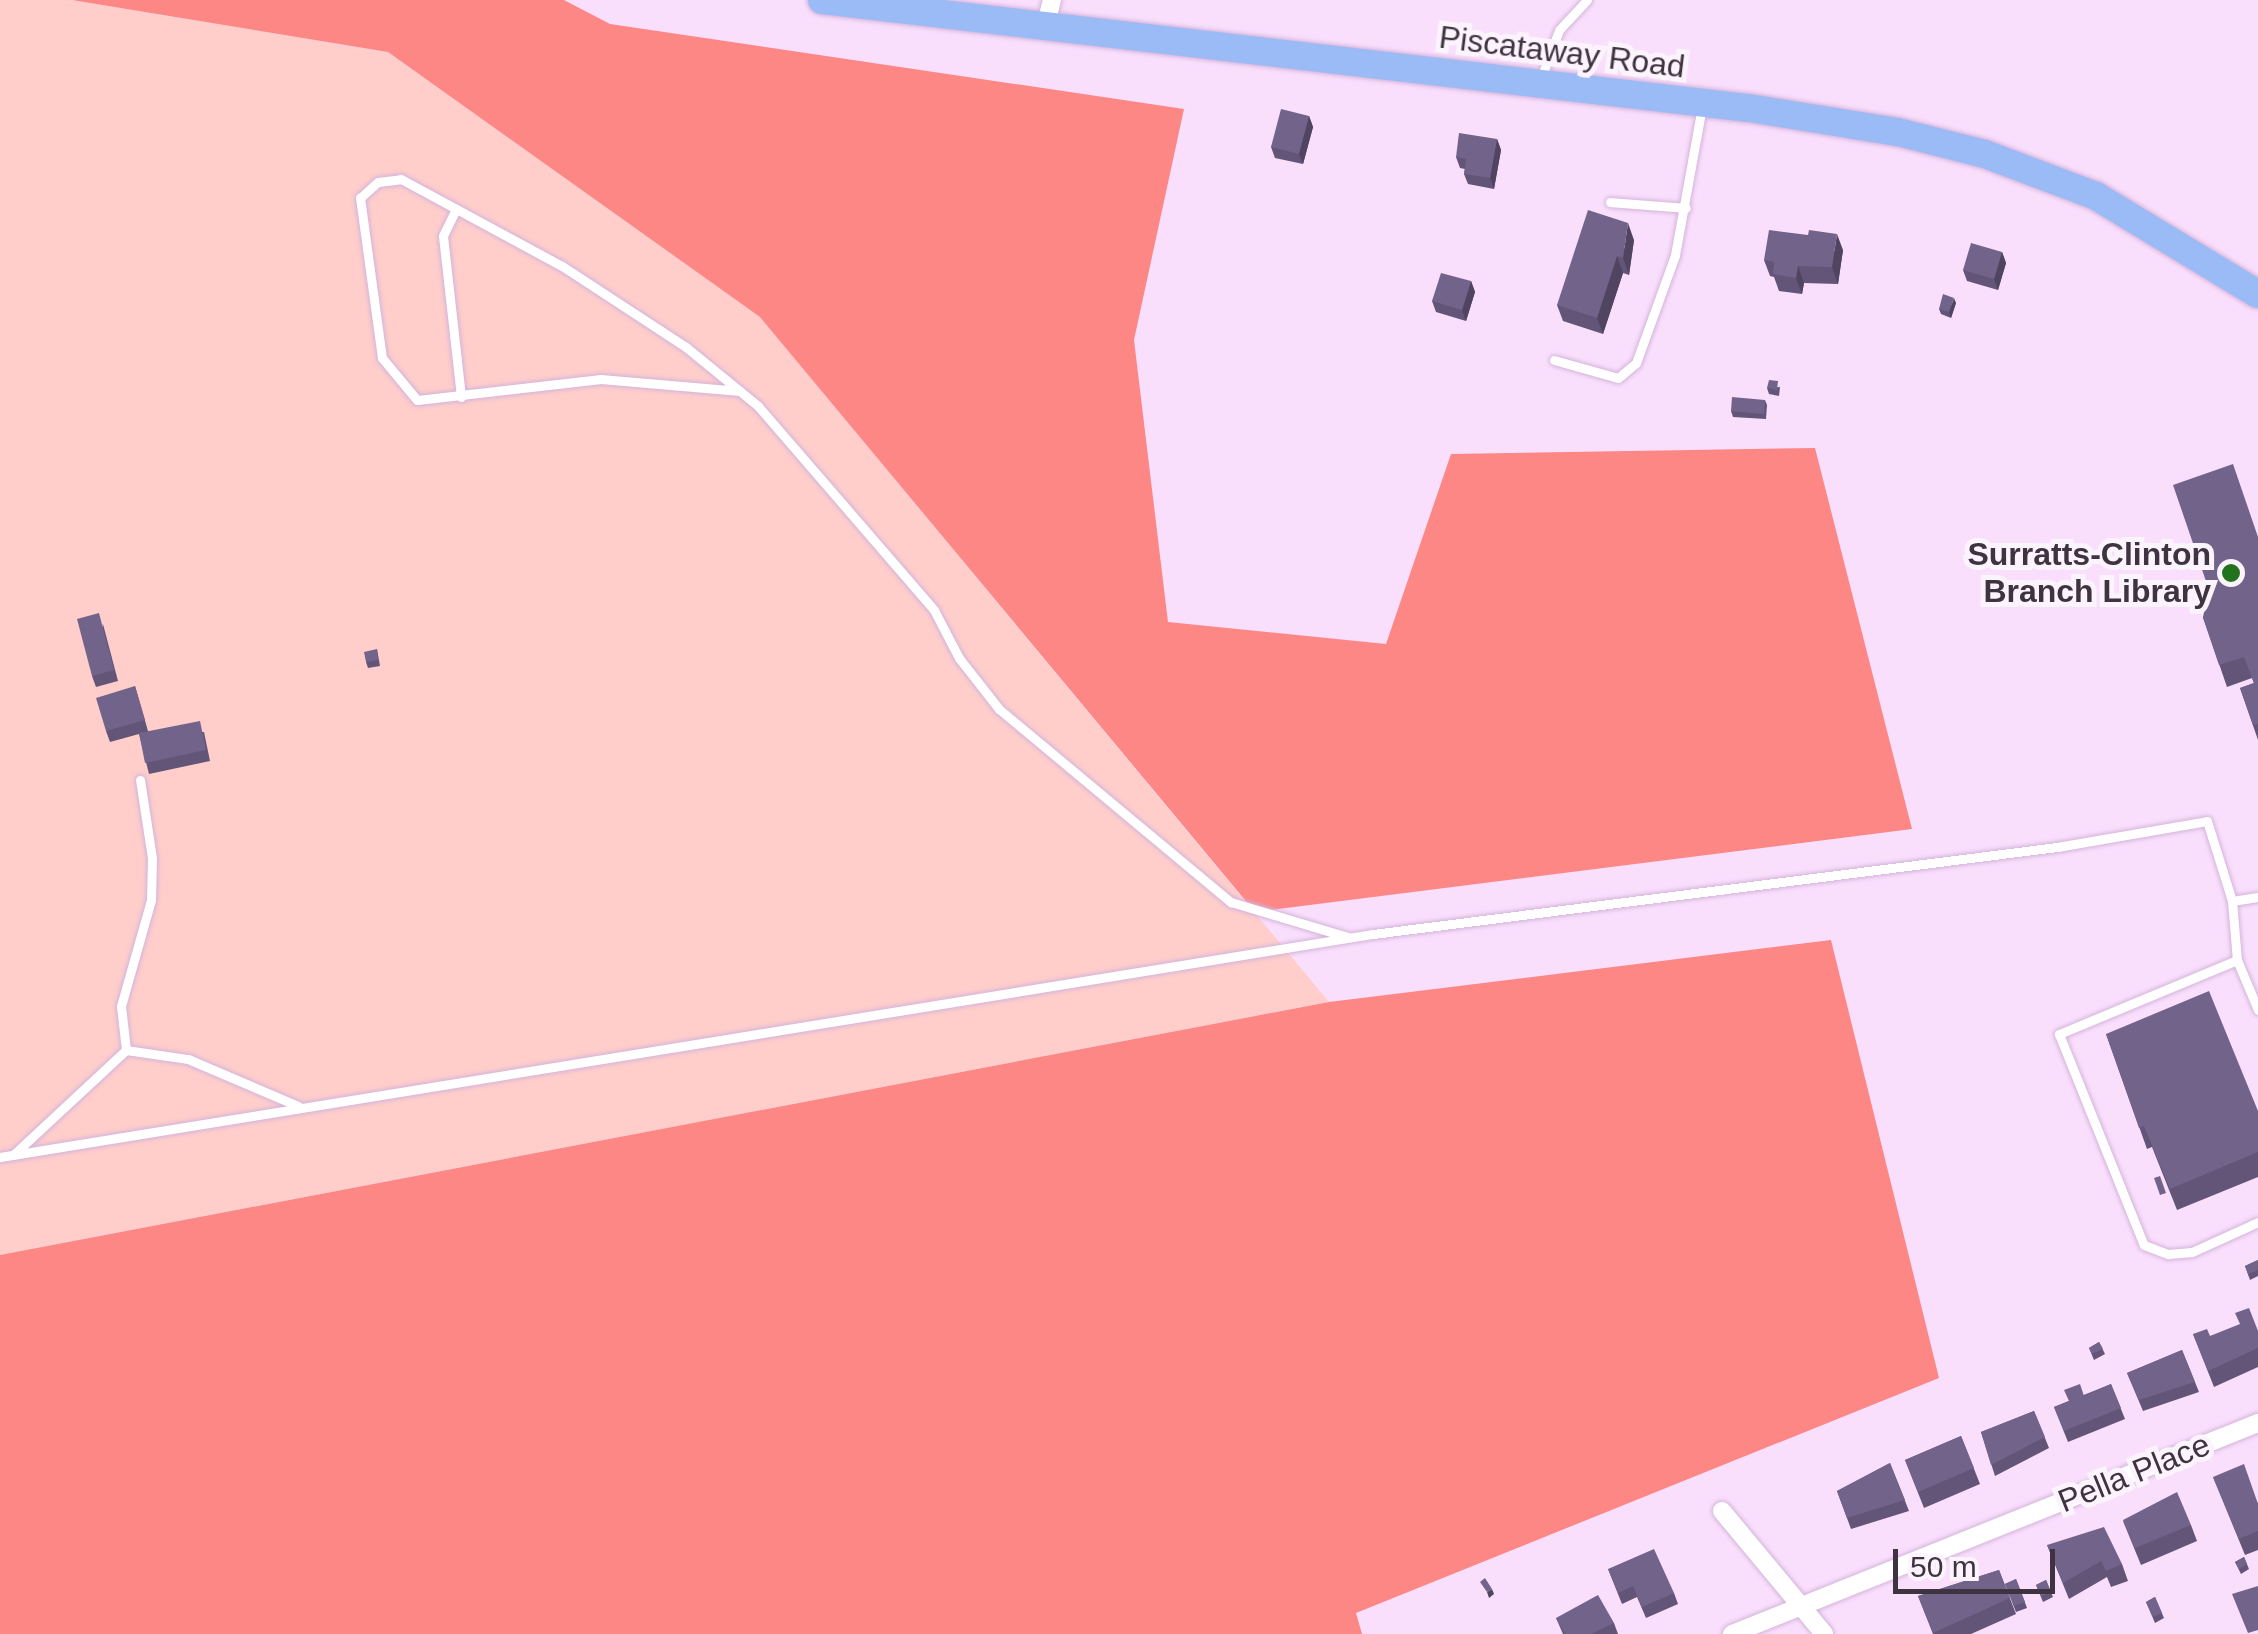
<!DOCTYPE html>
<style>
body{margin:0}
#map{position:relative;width:2258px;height:1634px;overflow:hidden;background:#fadffd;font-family:Helvetica,sans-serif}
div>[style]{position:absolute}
.green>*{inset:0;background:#ffcecb}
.forest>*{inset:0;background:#fc8785}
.roads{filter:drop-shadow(0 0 2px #d4b4d9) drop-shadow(0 0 2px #d4b4d9)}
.service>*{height:9px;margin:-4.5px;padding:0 4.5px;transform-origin:4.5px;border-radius:4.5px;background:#fff}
.minor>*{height:18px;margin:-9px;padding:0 9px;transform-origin:9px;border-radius:9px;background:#fff}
.primary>*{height:28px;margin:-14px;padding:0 14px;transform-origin:14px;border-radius:14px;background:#9bbbf7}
.wall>*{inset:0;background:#625577}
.shaded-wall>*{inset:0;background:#504561}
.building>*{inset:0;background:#72638a}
.dots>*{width:28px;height:28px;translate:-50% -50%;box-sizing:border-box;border:5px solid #fbf4fc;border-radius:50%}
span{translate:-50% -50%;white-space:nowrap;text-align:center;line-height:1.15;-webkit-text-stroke:10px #fbf4fc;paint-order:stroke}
.street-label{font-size:32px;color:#3f3241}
.poi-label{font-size:32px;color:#3f3241;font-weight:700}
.right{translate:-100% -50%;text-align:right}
.scale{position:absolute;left:1893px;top:1549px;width:162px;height:45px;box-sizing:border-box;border:5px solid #3f3241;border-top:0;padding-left:12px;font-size:30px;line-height:35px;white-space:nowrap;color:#3f3241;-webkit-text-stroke:8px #fbf4fc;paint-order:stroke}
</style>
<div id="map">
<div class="green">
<div style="clip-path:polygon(0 0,72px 0,388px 52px,760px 317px,1329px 1002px,0 1255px)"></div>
</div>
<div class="forest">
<div style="clip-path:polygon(72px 0,564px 0,610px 24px,1184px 109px,1134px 340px,1168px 622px,1386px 644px,1451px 454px,1815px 448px,1912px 829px,1255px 912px,760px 317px,388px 52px)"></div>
<div style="clip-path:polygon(1831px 940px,1939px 1378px,1356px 1613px,1362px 1634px,0 1634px,0 1255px,1329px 1002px)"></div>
</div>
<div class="roads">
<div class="service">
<div style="left:1541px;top:78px;width:51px;rotate:-69.4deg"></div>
<div style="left:1559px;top:30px;width:41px;rotate:-47deg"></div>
<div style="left:1610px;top:202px;width:76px;rotate:4.5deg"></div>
<div style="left:456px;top:209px;width:30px;rotate:116deg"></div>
<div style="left:443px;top:236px;width:162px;rotate:83.6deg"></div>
<div style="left:1554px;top:360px;width:66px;rotate:15.7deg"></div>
<div style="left:1618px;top:378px;width:23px;rotate:-40deg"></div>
<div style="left:1636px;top:363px;width:115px;rotate:-70.1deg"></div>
<div style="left:1675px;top:255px;width:151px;rotate:-79.7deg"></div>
<div style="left:740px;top:391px;width:140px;rotate:-175.1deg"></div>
<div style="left:601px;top:379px;width:185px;rotate:173.5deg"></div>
<div style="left:417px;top:400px;width:55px;rotate:-129.8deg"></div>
<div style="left:382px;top:358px;width:162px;rotate:-97.8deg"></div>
<div style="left:360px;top:198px;width:24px;rotate:-42deg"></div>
<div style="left:378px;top:182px;width:23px;rotate:-7deg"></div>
<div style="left:401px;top:179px;width:183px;rotate:28.4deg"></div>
<div style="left:562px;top:266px;width:148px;rotate:33.2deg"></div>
<div style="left:686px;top:347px;width:93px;rotate:39.3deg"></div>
<div style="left:758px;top:406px;width:269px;rotate:49.2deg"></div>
<div style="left:934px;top:610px;width:54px;rotate:62.5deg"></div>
<div style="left:959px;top:658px;width:65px;rotate:51.9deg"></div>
<div style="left:999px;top:709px;width:302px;rotate:39.8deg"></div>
<div style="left:1231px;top:902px;width:122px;rotate:16.7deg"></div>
<div style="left:2232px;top:901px;width:26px;rotate:-9deg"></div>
<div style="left:2237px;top:960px;width:193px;rotate:157.4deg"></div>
<div style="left:2059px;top:1034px;width:227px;rotate:68.1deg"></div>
<div style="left:2144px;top:1245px;width:26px;rotate:21deg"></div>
<div style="left:2168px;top:1254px;width:24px;rotate:-5deg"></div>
<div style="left:2192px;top:1252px;width:72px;rotate:-24.4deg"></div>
<div style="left:126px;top:1050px;width:44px;rotate:-96.5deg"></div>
<div style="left:121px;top:1006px;width:110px;rotate:-74.2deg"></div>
<div style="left:151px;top:900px;width:42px;rotate:-88.6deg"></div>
<div style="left:152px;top:858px;width:79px;rotate:-98.7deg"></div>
<div style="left:13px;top:1155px;width:154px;rotate:-42.9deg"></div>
<div style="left:126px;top:1050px;width:63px;rotate:8.3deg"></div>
<div style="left:188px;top:1059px;width:120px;rotate:23.1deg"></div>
<div style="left:0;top:1157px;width:1391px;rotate:-9.23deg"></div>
<div style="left:1373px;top:934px;width:690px;rotate:-7.25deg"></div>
<div style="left:2057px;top:847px;width:152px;rotate:-9.8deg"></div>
<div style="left:2207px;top:821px;width:84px;rotate:72.6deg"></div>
<div style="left:2232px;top:901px;width:59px;rotate:85.2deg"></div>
<div style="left:2237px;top:960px;width:54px;rotate:67.2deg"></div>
</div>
<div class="minor">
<div style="left:1045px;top:28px;width:29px;rotate:-76deg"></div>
<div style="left:1722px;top:1511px;width:160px;rotate:50.3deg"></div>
<div style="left:1732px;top:1634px;width:567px;rotate:-21.86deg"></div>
</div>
<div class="primary">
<div style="left:822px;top:0;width:933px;rotate:6.65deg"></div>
<div style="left:1749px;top:108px;width:151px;rotate:9.2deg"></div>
<div style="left:1898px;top:132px;width:90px;rotate:14.2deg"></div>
<div style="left:1985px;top:154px;width:119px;rotate:20.7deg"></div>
<div style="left:2096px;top:196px;width:189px;rotate:31.2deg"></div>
</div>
</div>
<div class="wall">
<div style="clip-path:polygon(1309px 116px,1313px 127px,1303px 164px,1275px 158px,1271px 147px)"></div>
<div style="clip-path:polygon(1497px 139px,1501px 150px,1494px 189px,1468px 184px,1464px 174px,1465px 169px,1460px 168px,1456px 157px)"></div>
<div style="clip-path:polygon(1634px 240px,1629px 275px,1623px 273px,1603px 334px,1563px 321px,1557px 305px)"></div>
<div style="clip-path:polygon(1843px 250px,1838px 284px,1804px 283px,1802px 294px,1779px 291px,1774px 277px,1770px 276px,1764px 260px)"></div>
<div style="clip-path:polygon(2002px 252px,2006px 263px,1998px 290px,1967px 281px,1963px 270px)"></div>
<div style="clip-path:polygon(1471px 281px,1475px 292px,1466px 321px,1436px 312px,1432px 301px)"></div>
<div style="clip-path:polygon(1956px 303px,1951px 318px,1941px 314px,1939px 309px)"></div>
<div style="clip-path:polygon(1780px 387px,1779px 396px,1769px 394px,1767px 388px)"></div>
<div style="clip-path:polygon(1765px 400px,1767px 405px,1766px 419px,1733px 417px,1731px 411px)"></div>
<div style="clip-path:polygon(2258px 536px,2258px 740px,2240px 688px,2254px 683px,2252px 678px,2227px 687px,2195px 594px,2209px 590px)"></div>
<div style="clip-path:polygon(103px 624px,118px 681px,96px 687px,92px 676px)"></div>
<div style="clip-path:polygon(377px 649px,380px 666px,368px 668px,366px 662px)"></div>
<div style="clip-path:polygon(135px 686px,148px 731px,204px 732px,210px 761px,149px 774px,139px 734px,110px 742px,106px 731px)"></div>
<div style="clip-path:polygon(2106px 1034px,2258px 1111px,2258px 1177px,2177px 1210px,2152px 1147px,2147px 1149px)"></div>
<div style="clip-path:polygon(2258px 1260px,2258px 1276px,2250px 1280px,2245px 1266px)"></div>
<div style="clip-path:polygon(2258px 1331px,2258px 1367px,2214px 1387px,2193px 1334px,2210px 1336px)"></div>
<div style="clip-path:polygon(2099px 1342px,2105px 1354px,2094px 1360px,2089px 1348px)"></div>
<div style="clip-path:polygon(2182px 1350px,2199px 1392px,2143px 1411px,2127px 1373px)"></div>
<div style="clip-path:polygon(2111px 1384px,2125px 1419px,2068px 1442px,2054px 1407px)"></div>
<div style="clip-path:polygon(2034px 1411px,2049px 1448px,1995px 1476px,1981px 1432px)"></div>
<div style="clip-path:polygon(1961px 1436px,1980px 1484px,1924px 1508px,1905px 1460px)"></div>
<div style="clip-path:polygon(1890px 1463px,1909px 1511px,1851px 1529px,1837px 1491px)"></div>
<div style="clip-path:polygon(2213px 1477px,2258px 1503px,2258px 1550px,2245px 1555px)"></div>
<div style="clip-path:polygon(2123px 1521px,2191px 1525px,2197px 1541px,2141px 1565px)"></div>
<div style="clip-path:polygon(2047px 1545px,2122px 1564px,2128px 1581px,2111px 1587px,2107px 1577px,2069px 1599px)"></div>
<div style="clip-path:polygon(2244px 1557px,2249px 1569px,2241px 1574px,2235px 1562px)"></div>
<div style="clip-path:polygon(1608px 1569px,1674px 1593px,1678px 1604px,1646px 1618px,1637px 1597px,1622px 1604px)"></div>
<div style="clip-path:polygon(1999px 1570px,2016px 1614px,1971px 1634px,1933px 1634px,1918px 1596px)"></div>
<div style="clip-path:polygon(2016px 1579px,2027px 1608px,2016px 1612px,2005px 1584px)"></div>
<div style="clip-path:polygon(2046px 1580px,2053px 1597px,2043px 1602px,2036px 1585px)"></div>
<div style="clip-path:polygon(2155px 1597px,2164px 1618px,2155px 1623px,2146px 1602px)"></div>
<div style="clip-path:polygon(1556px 1618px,1614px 1623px,1618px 1634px,1563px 1634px)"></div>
</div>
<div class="shaded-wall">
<div style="clip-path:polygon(1309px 116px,1313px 127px,1303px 164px,1299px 154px)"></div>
<div style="clip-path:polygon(1497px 139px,1501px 150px,1494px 189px,1490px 178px)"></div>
<div style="clip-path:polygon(1628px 223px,1634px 240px,1629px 275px,1623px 258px)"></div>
<div style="clip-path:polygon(1837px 234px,1843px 250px,1838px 284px,1832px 267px)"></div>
<div style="clip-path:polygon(2002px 252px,2006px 263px,1998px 290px,1994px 279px)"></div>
<div style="clip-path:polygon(1617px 256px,1623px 273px,1603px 334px,1597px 318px)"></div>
<div style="clip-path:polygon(1798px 266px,1804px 283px,1802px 294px,1796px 278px)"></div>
<div style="clip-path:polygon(1471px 281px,1475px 292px,1466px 321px,1462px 310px)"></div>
<div style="clip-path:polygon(1954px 298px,1956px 303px,1951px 318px,1949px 312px)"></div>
<div style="clip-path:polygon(1492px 1589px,1494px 1594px,1489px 1598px,1487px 1592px)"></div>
</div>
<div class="building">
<div style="clip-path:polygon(1281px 109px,1309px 116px,1299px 154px,1271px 147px)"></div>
<div style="clip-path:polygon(1459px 133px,1497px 139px,1490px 178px,1464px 174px,1466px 159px,1456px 157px)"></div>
<div style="clip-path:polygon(1588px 210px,1628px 223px,1623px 258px,1617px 256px,1597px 318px,1557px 305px)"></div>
<div style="clip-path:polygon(1769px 230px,1808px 235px,1809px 230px,1837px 234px,1832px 267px,1798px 266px,1796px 278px,1773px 274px,1774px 262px,1764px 260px)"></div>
<div style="clip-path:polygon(1971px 243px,2002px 252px,1994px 279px,1963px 270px)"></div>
<div style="clip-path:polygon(1441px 273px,1471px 281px,1462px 310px,1432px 301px)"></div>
<div style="clip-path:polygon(1943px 294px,1954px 298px,1949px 312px,1939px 309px)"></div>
<div style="clip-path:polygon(1769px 380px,1778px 381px,1777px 390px,1767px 388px)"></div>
<div style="clip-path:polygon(1732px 397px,1765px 400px,1764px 414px,1731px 411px)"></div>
<div style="clip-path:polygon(2233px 464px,2258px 537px,2258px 724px,2253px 725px,2240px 688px,2254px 683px,2244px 657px,2219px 665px,2195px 594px,2209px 590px,2173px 485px)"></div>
<div style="clip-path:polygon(99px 613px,114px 670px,92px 676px,77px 619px)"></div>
<div style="clip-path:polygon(377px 649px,378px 660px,366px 662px,364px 652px)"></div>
<div style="clip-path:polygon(135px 686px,145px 720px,106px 731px,96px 698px)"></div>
<div style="clip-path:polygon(200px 721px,206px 750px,145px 763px,139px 733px)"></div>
<div style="clip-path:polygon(2209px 991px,2258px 1111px,2258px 1152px,2170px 1189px,2144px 1126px,2139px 1128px,2106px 1034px)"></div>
<div style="clip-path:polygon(2160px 1176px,2166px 1193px,2160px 1195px,2154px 1178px)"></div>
<div style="clip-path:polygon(2258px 1260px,2258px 1270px,2248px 1274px,2245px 1266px)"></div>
<div style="clip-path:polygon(2249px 1308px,2258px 1331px,2258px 1348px,2208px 1371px,2193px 1334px,2207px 1329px,2210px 1336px,2240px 1324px,2235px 1313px)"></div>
<div style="clip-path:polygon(2099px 1342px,2103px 1349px,2092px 1354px,2089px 1348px)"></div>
<div style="clip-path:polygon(2182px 1350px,2195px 1382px,2139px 1400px,2127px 1373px)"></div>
<div style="clip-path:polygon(2080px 1384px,2084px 1396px,2111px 1384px,2121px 1408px,2064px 1431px,2054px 1407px,2069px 1401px,2064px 1390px)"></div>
<div style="clip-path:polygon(2034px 1411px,2045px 1437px,1991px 1465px,1981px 1432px)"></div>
<div style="clip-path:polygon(1961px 1436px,1974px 1468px,1918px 1492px,1905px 1460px)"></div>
<div style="clip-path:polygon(1890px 1463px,1905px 1500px,1847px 1518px,1837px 1491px)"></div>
<div style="clip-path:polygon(2244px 1464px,2258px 1504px,2258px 1531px,2239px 1539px,2213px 1477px)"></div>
<div style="clip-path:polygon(2177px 1492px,2191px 1525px,2135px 1548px,2123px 1520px)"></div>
<div style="clip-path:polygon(2104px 1527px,2122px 1564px,2106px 1571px,2101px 1561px,2063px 1583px,2047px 1545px)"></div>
<div style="clip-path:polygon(1654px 1549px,1674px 1593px,1642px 1607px,1633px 1586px,1618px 1593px,1608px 1569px)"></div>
<div style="clip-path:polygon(2244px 1557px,2247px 1564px,2239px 1569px,2235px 1562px)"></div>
<div style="clip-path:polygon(1999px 1570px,2010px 1598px,1933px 1633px,1918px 1596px)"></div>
<div style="clip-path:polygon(1485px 1578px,1492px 1589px,1487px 1592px,1480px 1582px)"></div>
<div style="clip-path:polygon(2016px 1579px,2025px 1602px,2014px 1606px,2005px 1584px)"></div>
<div style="clip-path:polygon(2046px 1580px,2051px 1592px,2041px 1596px,2036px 1585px)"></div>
<div style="clip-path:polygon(2258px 1586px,2258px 1630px,2248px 1633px,2232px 1594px)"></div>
<div style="clip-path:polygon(1598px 1595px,1614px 1623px,1591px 1634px,1565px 1634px,1556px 1618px)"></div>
<div style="clip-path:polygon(2155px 1597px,2162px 1613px,2153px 1617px,2146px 1602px)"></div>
</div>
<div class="dots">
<div style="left:2231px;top:573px;background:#22731c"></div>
</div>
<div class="street-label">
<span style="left:1562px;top:52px;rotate:7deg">Piscataway Road</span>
<span style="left:2134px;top:1473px;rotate:-22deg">Pella Place</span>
</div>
<div class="poi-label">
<span class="right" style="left:2211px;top:573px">Surratts-Clinton<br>Branch Library</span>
</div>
<div class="scale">50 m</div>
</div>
